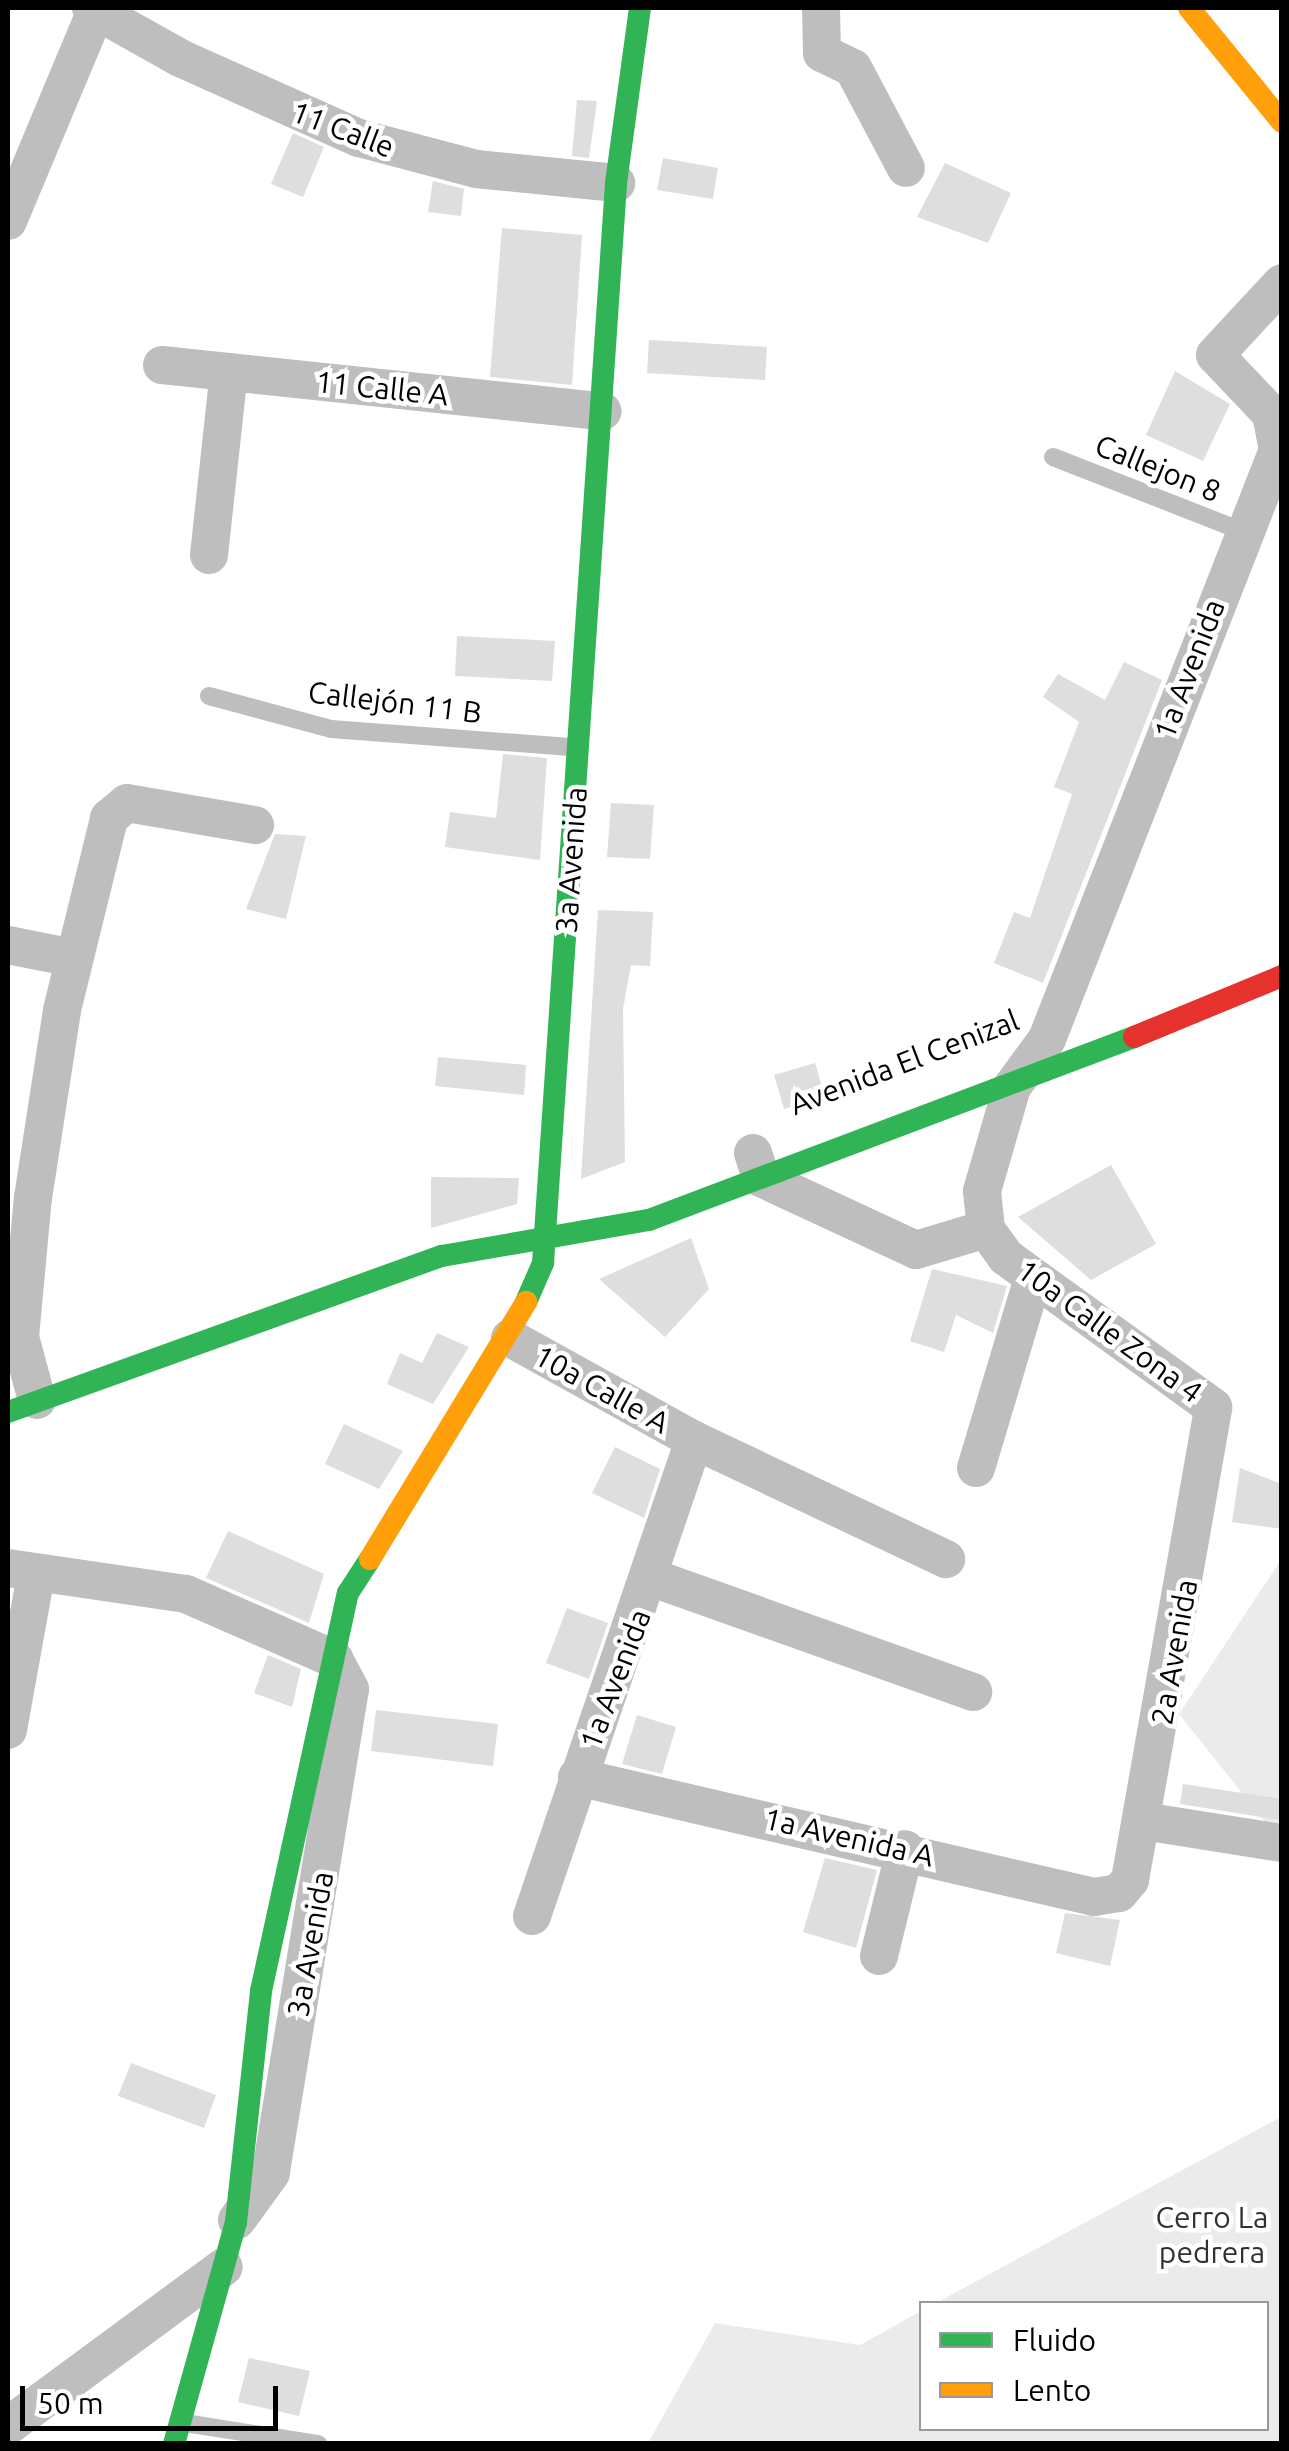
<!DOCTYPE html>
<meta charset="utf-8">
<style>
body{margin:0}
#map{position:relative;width:1289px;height:2451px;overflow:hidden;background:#fff;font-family:Ubuntu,sans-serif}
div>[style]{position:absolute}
.green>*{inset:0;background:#ebebeb}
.building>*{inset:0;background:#dedede}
.lane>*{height:18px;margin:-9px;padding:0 9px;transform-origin:9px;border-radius:9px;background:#bebebe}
.street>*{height:38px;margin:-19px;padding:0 19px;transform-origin:19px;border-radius:19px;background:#bebebe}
.fast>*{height:22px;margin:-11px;padding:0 11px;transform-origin:11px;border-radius:11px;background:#30b455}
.slow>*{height:22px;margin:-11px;padding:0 11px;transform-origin:11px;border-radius:11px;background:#ff9f0a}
.jam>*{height:22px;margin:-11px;padding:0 11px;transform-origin:11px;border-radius:11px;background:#e5322d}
span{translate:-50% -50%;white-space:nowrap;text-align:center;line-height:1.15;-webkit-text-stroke:9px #fff;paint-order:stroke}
.street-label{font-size:30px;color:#000}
.park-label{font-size:30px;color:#313131}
.frame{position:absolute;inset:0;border:10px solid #000;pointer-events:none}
.legend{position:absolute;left:919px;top:2301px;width:350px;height:130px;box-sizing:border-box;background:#fff;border:2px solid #999;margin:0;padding:12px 18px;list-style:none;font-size:30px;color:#000}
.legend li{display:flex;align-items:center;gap:20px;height:50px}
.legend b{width:50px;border:2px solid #999}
.scale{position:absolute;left:20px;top:2386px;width:258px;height:45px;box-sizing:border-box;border:5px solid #000;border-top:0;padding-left:12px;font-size:30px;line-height:35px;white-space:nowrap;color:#000;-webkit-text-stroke:8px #fff;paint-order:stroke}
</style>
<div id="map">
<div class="green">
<div style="clip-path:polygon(1281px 1560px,1281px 1842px,1179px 1714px)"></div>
<div style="clip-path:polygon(1281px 2117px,1281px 2443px,648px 2443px,715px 2323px,860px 2345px,921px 2311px,922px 2428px,1266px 2428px,1266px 2304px,936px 2303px)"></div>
</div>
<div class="building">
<div style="clip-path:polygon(577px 100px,597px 101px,589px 158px,572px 156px)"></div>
<div style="clip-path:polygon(293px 133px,324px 147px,303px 197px,271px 184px)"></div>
<div style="clip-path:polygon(663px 158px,718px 168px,713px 199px,657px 190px)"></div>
<div style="clip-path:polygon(945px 163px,1011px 193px,988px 243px,917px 217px)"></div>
<div style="clip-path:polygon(433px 181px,464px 189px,461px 216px,428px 212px)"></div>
<div style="clip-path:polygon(502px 228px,582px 235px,572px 385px,490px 377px)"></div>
<div style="clip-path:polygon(649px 340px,767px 347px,765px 380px,647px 373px)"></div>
<div style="clip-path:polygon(1175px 371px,1230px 404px,1203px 461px,1146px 435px)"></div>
<div style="clip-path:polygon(457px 636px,555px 641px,552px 681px,455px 676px)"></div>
<div style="clip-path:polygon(1124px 662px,1162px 680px,1043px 983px,994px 963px,1014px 912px,1030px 918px,1072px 794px,1054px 787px,1079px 722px,1043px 697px,1058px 674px,1105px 700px)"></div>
<div style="clip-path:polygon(503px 754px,547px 758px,540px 860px,445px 847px,450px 812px,496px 818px)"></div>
<div style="clip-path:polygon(611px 803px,654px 805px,650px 859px,607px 857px)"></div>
<div style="clip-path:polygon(275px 834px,306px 836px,286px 919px,246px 909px)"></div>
<div style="clip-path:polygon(598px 910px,653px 912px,650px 966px,631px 965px,623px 1009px,625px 1162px,581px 1179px)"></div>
<div style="clip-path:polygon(438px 1057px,526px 1065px,524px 1095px,435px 1086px)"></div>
<div style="clip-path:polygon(815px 1063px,825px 1097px,784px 1109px,774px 1075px)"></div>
<div style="clip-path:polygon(1111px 1165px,1156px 1244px,1091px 1280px,1018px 1217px)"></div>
<div style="clip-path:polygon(431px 1177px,519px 1178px,517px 1204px,431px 1228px)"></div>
<div style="clip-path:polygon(691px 1238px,709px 1289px,665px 1337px,599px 1279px)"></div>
<div style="clip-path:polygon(932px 1269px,1007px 1286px,993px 1333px,956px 1315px,944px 1352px,910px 1341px)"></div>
<div style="clip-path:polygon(437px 1333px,469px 1347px,433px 1404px,387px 1384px,400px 1353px,422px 1363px)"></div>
<div style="clip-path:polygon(344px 1424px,403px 1451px,379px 1489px,325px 1464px)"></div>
<div style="clip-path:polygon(615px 1447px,660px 1469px,644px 1518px,592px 1493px)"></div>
<div style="clip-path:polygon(1240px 1468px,1282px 1484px,1282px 1529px,1232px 1522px)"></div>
<div style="clip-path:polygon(228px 1531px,324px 1574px,309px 1623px,206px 1578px)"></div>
<div style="clip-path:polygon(567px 1608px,608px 1623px,589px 1679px,546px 1663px)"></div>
<div style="clip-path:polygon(268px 1655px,301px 1669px,292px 1707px,254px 1693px)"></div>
<div style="clip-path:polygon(376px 1710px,498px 1724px,493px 1766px,371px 1751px)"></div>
<div style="clip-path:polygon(637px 1715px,676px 1727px,662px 1774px,622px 1764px)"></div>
<div style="clip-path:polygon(1183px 1784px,1282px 1799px,1280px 1820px,1180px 1804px)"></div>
<div style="clip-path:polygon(825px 1858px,877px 1870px,856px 1948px,803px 1932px)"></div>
<div style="clip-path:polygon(1065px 1913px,1120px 1920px,1110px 1966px,1056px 1953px)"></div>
<div style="clip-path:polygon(131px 2063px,216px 2095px,204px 2128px,118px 2096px)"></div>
<div style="clip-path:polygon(249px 2358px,310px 2371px,299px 2416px,238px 2402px)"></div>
</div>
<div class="lane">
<div style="left:1053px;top:457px;width:203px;rotate:21.4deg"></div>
<div style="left:209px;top:696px;width:126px;rotate:15.1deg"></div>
<div style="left:331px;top:729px;width:243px;rotate:4.3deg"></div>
<div style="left:185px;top:2423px;width:135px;rotate:9deg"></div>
</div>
<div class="street">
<div style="left:91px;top:8px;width:102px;rotate:29.3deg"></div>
<div style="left:180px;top:58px;width:196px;rotate:24.1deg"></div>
<div style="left:359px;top:138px;width:121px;rotate:14.8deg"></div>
<div style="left:476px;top:169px;width:141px;rotate:5.7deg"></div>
<div style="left:821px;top:8px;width:45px;rotate:88.7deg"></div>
<div style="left:822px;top:53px;width:34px;rotate:26deg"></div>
<div style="left:853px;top:68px;width:113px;rotate:62.1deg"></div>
<div style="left:8px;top:221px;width:231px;rotate:-67.3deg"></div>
<div style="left:162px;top:365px;width:443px;rotate:6deg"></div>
<div style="left:209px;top:555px;width:184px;rotate:-83.8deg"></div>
<div style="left:8px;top:945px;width:66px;rotate:11.3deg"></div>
<div style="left:753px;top:1153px;width:26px;rotate:72deg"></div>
<div style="left:761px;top:1178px;width:171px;rotate:24.9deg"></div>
<div style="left:916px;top:1250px;width:73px;rotate:-16.7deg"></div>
<div style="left:510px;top:1338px;width:210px;rotate:29deg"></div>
<div style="left:694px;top:1440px;width:279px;rotate:25.3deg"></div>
<div style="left:37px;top:1400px;width:65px;rotate:-105.1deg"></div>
<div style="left:20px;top:1337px;width:140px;rotate:-84.7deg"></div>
<div style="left:33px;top:1198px;width:190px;rotate:-81.2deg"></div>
<div style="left:62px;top:1010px;width:198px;rotate:-76.2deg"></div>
<div style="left:109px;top:818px;width:23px;rotate:-40deg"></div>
<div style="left:127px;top:803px;width:130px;rotate:9.8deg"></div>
<div style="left:976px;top:1468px;width:198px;rotate:-73.3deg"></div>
<div style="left:8px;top:1568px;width:180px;rotate:8.3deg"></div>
<div style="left:186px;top:1594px;width:162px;rotate:23.7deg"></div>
<div style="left:334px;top:1659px;width:34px;rotate:62deg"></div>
<div style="left:350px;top:1689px;width:490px;rotate:99.3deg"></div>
<div style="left:271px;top:2173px;width:58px;rotate:125.9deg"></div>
<div style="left:653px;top:1578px;width:340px;rotate:19.6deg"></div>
<div style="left:8px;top:1730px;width:158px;rotate:-79.8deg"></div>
<div style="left:577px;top:1777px;width:531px;rotate:13.07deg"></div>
<div style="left:1094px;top:1897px;width:25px;rotate:-9deg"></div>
<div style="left:1119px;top:1893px;width:17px;rotate:-50deg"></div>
<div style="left:1130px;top:1880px;width:480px;rotate:-80deg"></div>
<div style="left:1213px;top:1407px;width:256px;rotate:-144.1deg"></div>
<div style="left:1006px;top:1257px;width:34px;rotate:-126deg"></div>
<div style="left:986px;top:1229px;width:38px;rotate:-96deg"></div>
<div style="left:982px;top:1191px;width:108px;rotate:-73.9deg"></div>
<div style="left:1012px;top:1087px;width:59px;rotate:-53.9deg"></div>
<div style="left:1047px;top:1039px;width:633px;rotate:-68.59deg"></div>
<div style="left:1278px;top:450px;width:37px;rotate:-101deg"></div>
<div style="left:1271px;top:414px;width:81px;rotate:-133.5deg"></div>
<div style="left:1215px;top:355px;width:98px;rotate:-47.1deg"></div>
<div style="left:1143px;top:1821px;width:141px;rotate:9deg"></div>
<div style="left:532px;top:1916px;width:503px;rotate:-71.2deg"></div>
<div style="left:879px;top:1956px;width:110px;rotate:-76.3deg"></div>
<div style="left:8px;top:2426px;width:268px;rotate:-36.4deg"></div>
</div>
<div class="fast">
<div style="left:526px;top:1302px;width:43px;rotate:-66.4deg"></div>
<div style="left:543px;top:1263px;width:1082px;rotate:-86.13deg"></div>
<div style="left:616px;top:183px;width:177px;rotate:-82.2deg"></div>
<div style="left:8px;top:1412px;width:461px;rotate:-19.8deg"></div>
<div style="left:442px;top:1256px;width:210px;rotate:-9.9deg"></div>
<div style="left:649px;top:1220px;width:518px;rotate:-20.67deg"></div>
<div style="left:174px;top:2444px;width:230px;rotate:-74.4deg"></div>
<div style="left:236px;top:2222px;width:232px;rotate:-83.8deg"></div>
<div style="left:261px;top:1991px;width:407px;rotate:-77.7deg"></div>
<div style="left:348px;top:1593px;width:40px;rotate:-57.1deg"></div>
</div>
<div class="slow">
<div style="left:1189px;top:8px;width:147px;rotate:50.8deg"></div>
<div style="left:370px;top:1559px;width:301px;rotate:-58.7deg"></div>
</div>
<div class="jam">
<div style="left:1134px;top:1037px;width:160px;rotate:-22.4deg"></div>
</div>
<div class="street-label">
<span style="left:343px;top:129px;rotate:21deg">11 Calle</span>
<span style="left:382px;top:388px;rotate:6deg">11 Calle A</span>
<span style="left:1158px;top:468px;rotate:22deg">Callejon 8</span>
<span style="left:1189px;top:669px;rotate:-69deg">1a Avenida</span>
<span style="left:395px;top:702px;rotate:7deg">Callejón 11 B</span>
<span style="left:571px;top:860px;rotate:-86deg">3a Avenida</span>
<span style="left:904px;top:1062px;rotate:-21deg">Avenida El Cenizal</span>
<span style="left:1110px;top:1331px;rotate:36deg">10a Calle Zona 4</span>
<span style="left:602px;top:1389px;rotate:29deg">10a Calle A</span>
<span style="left:1174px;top:1652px;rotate:-80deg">2a Avenida</span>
<span style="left:615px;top:1679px;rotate:-69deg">1a Avenida</span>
<span style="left:849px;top:1837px;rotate:13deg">1a Avenida A</span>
<span style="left:310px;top:1944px;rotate:-80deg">3a Avenida</span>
</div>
<div class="park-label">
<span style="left:1212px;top:2234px">Cerro La<br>pedrera</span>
</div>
<div class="frame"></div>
<ul class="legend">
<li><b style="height:12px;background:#30b455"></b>Fluido</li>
<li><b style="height:12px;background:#ff9f0a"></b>Lento</li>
</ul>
<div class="scale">50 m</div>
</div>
